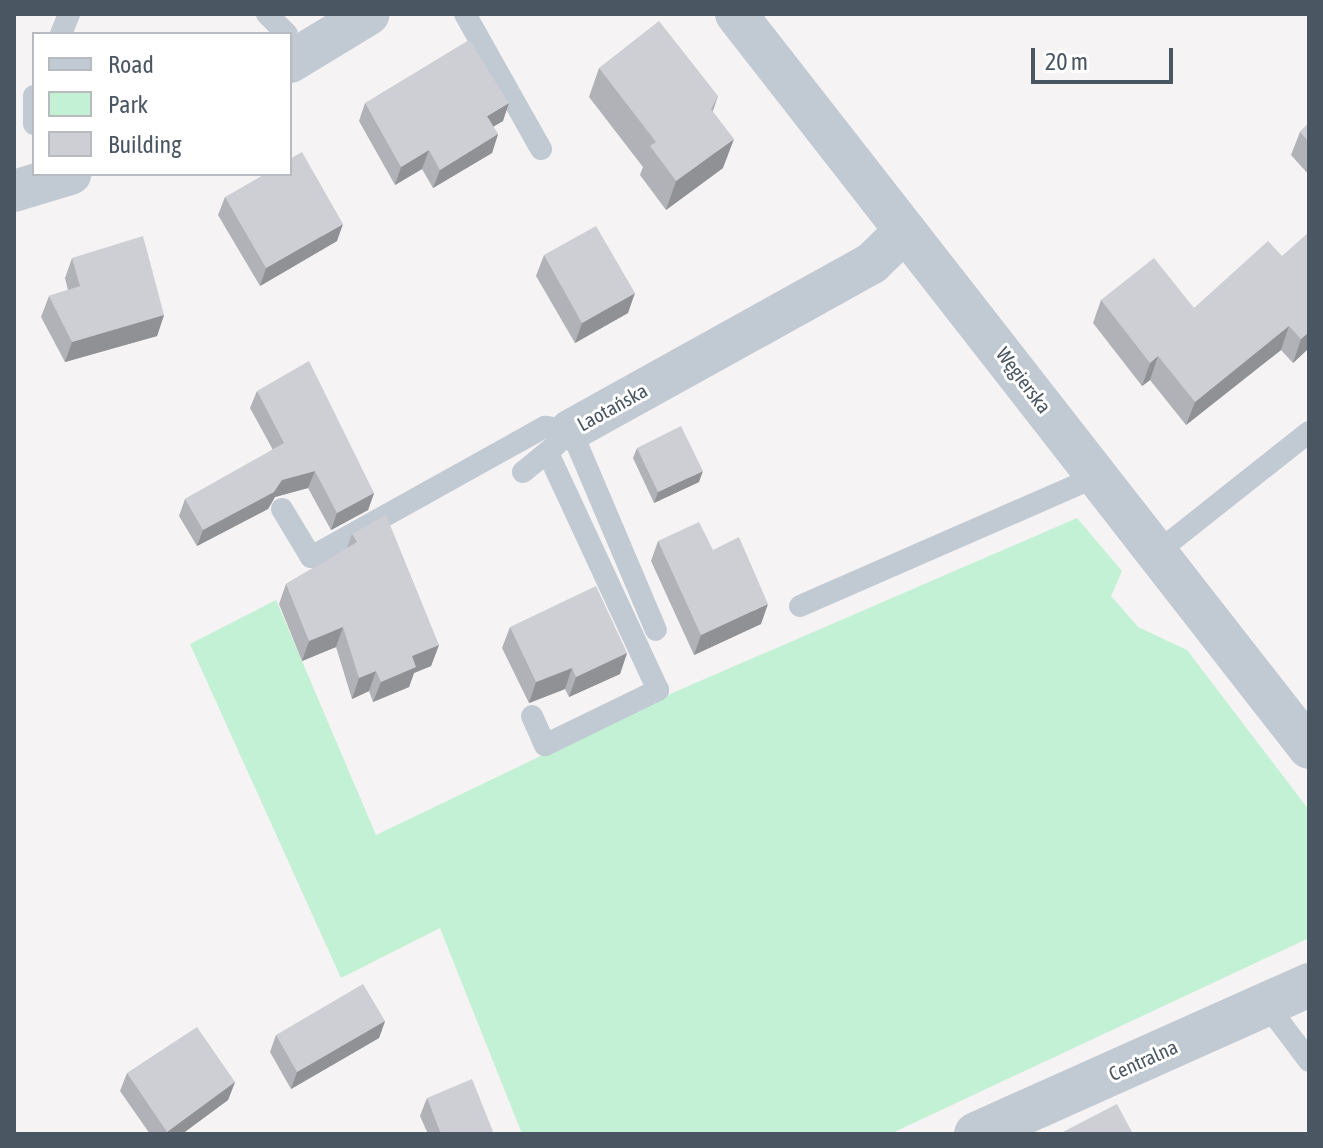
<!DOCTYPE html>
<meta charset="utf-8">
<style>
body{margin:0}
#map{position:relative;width:1323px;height:1148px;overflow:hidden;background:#f5f3f3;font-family:"Asap Condensed",sans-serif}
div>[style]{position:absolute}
.green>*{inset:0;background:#c3f1d5}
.service>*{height:22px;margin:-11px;padding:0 11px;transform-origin:11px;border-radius:11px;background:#c1cad2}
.minor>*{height:42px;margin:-21px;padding:0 21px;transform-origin:21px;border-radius:21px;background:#c1cad2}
.tertiary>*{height:44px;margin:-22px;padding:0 22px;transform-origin:22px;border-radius:22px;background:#c1cad2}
.wall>*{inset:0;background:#b0b2b7}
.shaded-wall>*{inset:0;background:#909195}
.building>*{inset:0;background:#cdcfd5}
span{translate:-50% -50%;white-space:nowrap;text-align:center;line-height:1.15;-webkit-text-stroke:6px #fff;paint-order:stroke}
.street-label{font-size:20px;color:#4a5661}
.frame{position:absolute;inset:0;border:16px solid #4a5661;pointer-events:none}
.legend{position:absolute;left:32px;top:32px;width:260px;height:144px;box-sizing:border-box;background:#fff;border:2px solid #b7bbc0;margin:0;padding:10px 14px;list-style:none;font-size:24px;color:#4a5661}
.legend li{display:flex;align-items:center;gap:16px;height:40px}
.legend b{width:40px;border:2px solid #b7bbc0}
.scale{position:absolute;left:1031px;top:48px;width:142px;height:36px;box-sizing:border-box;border:4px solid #4a5661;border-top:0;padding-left:10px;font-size:24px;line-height:28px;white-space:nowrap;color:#4a5661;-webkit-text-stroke:6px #fff;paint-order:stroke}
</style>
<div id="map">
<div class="green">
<div style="clip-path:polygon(1077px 518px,1122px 571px,1111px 596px,1138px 627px,1187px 650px,1309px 810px,1309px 938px,890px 1134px,522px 1134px,440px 928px,341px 978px,190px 644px,276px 600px,376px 835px,670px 694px)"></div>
</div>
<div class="service">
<div style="left:267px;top:14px;width:28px;rotate:45deg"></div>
<div style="left:465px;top:14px;width:155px;rotate:60.6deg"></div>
<div style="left:61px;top:34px;width:22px;rotate:-68deg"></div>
<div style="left:34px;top:96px;width:28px;rotate:90deg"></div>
<div style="left:571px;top:430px;width:217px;rotate:67deg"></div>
<div style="left:523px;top:472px;width:43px;rotate:-39.3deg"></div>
<div style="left:282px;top:509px;width:56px;rotate:58.9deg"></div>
<div style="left:311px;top:557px;width:268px;rotate:-29.1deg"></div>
<div style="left:545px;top:427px;width:26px;rotate:7deg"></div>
<div style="left:1155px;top:554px;width:196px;rotate:-38.4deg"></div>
<div style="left:800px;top:606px;width:324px;rotate:-23.6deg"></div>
<div style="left:532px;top:716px;width:32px;rotate:66deg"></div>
<div style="left:545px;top:745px;width:126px;rotate:-26deg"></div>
<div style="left:658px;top:690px;width:261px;rotate:-114.9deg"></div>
<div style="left:1267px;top:1005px;width:70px;rotate:53.1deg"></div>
</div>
<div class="minor">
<div style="left:736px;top:14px;width:931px;rotate:52.02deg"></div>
<div style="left:290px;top:62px;width:92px;rotate:-31.3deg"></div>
<div style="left:14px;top:191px;width:59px;rotate:-16.9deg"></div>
<div style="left:571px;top:430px;width:344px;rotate:-29deg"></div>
<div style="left:872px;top:263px;width:45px;rotate:-44.1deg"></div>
</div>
<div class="tertiary">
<div style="left:976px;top:1134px;width:365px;rotate:-24.1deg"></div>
</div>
<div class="wall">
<div style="clip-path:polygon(599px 68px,718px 96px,713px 111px,723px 168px,666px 210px,640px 175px,643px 167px,589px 97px)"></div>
<div style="clip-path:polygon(365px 103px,503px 121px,493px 127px,498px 134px,492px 153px,433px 188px,422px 169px,395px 185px,359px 121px)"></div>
<div style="clip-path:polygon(1309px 123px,1309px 175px,1291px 155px,1300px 132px)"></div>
<div style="clip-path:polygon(225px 197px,337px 241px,260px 286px,218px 215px)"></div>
<div style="clip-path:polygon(544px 255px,628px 313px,575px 343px,536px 276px)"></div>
<div style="clip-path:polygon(1282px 256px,1309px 348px,1293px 363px,1281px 350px,1186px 425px,1150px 380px,1142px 386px,1093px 323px,1101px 300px,1194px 308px)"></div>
<div style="clip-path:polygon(72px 258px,164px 315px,157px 336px,65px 362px,41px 317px,49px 296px,68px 290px,65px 278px)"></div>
<div style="clip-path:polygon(257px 391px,374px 493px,368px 510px,331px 530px,308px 488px,275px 497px,268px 509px,197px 546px,179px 516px,185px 499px,273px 450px,250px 408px)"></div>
<div style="clip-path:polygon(637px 448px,699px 482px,654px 503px,633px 458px)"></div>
<div style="clip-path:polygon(352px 534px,439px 645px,431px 666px,414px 673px,409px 687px,373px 702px,369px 691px,352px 699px,336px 647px,302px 661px,279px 604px,286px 584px,347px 548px)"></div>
<div style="clip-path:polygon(658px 541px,713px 550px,761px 624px,694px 655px,651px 561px)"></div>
<div style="clip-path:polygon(510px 627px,627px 653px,620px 674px,569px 697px,565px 689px,529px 703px,502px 648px)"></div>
<div style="clip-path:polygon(385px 1021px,379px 1038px,291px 1089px,270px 1052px,276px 1035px)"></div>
<div style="clip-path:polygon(127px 1073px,235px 1082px,228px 1100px,182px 1134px,150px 1134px,120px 1091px)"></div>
<div style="clip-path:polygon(427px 1098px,494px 1134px,428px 1134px,420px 1116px)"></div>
</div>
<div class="shaded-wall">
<div style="clip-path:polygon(509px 103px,503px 121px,480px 134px,487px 116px)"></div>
<div style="clip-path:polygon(498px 134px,492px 153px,433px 188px,440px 170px)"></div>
<div style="clip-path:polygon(734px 139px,723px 168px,666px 210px,676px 181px)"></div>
<div style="clip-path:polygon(429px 150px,422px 169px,395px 185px,401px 167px)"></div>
<div style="clip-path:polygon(343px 224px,337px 241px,260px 286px,266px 268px)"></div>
<div style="clip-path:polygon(635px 293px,628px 313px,575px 343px,582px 323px)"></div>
<div style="clip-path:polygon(164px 315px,157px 336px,65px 362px,72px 342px)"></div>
<div style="clip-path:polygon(1289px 326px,1281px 350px,1186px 425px,1195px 402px)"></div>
<div style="clip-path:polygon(1309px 332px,1309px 348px,1293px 363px,1301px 339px)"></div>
<div style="clip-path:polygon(1158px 356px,1150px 380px,1142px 386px,1150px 363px)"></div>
<div style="clip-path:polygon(315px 471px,308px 488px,275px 497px,268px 509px,197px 546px,203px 530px,282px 480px)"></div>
<div style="clip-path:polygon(703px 471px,699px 482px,654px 503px,658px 492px)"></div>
<div style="clip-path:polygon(374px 493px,368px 510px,331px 530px,337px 513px)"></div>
<div style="clip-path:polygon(768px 604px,761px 624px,694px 655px,701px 635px)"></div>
<div style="clip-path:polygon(343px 627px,336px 647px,302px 661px,309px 641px)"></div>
<div style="clip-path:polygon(439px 645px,431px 666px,414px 673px,409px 687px,373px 702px,381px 682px,412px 656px)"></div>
<div style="clip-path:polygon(627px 653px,620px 674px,569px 697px,576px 677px)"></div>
<div style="clip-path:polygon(572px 668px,565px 689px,529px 703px,536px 682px)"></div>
<div style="clip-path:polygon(376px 671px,369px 691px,352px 699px,359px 678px)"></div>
<div style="clip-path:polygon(385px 1021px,379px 1038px,291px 1089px,297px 1072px)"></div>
<div style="clip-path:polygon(235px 1082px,228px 1100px,182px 1134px,166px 1134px,167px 1132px)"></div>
</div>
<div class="building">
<div style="clip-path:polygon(659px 21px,718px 96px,711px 109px,734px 139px,676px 181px,650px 146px,656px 142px,599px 68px)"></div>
<div style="clip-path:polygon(469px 40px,509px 103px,487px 116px,498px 134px,440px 170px,429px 150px,401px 167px,365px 103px)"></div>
<div style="clip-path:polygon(1309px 123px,1309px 142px,1300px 132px)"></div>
<div style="clip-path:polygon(302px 152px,343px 224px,266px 268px,225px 197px,265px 174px,290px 174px,290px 159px)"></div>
<div style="clip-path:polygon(596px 226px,635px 293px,582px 323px,544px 255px)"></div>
<div style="clip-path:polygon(1309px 232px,1309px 332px,1301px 339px,1289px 326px,1195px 402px,1158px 356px,1150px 363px,1101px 300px,1154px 258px,1194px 308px,1268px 241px,1282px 256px)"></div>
<div style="clip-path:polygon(143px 236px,164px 315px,72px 342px,49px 296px,80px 286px,72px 258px)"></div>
<div style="clip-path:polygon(309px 361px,374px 493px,337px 513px,315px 471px,282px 480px,274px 492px,203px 530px,185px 499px,284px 443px,257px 391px)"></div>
<div style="clip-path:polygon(681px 426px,703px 471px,658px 492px,637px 448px)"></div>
<div style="clip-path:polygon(386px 515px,439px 645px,412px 656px,416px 667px,381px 682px,376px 671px,359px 678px,343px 627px,309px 641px,286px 584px,357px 542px,352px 534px)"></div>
<div style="clip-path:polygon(699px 522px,713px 550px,739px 537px,768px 604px,701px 635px,658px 541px)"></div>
<div style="clip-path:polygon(596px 586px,627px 653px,576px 677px,572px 668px,536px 682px,510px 627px)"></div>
<div style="clip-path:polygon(363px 984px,385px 1021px,297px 1072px,276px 1035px)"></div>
<div style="clip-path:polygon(197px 1027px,235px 1082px,167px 1132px,127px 1073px)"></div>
<div style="clip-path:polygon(472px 1079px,494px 1134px,441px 1134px,427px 1098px)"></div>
<div style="clip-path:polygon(1117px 1104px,1133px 1134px,1059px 1134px)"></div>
</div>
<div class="street-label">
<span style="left:1024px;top:380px;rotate:53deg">Węgierska</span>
<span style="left:612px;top:407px;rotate:-29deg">Laotańska</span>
<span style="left:1143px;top:1060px;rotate:-24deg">Centralna</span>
</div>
<div class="frame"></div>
<ul class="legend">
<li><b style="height:10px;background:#c1cad2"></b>Road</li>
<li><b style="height:22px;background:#c3f1d5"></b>Park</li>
<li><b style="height:22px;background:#cdcfd5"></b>Building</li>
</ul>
<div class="scale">20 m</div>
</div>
